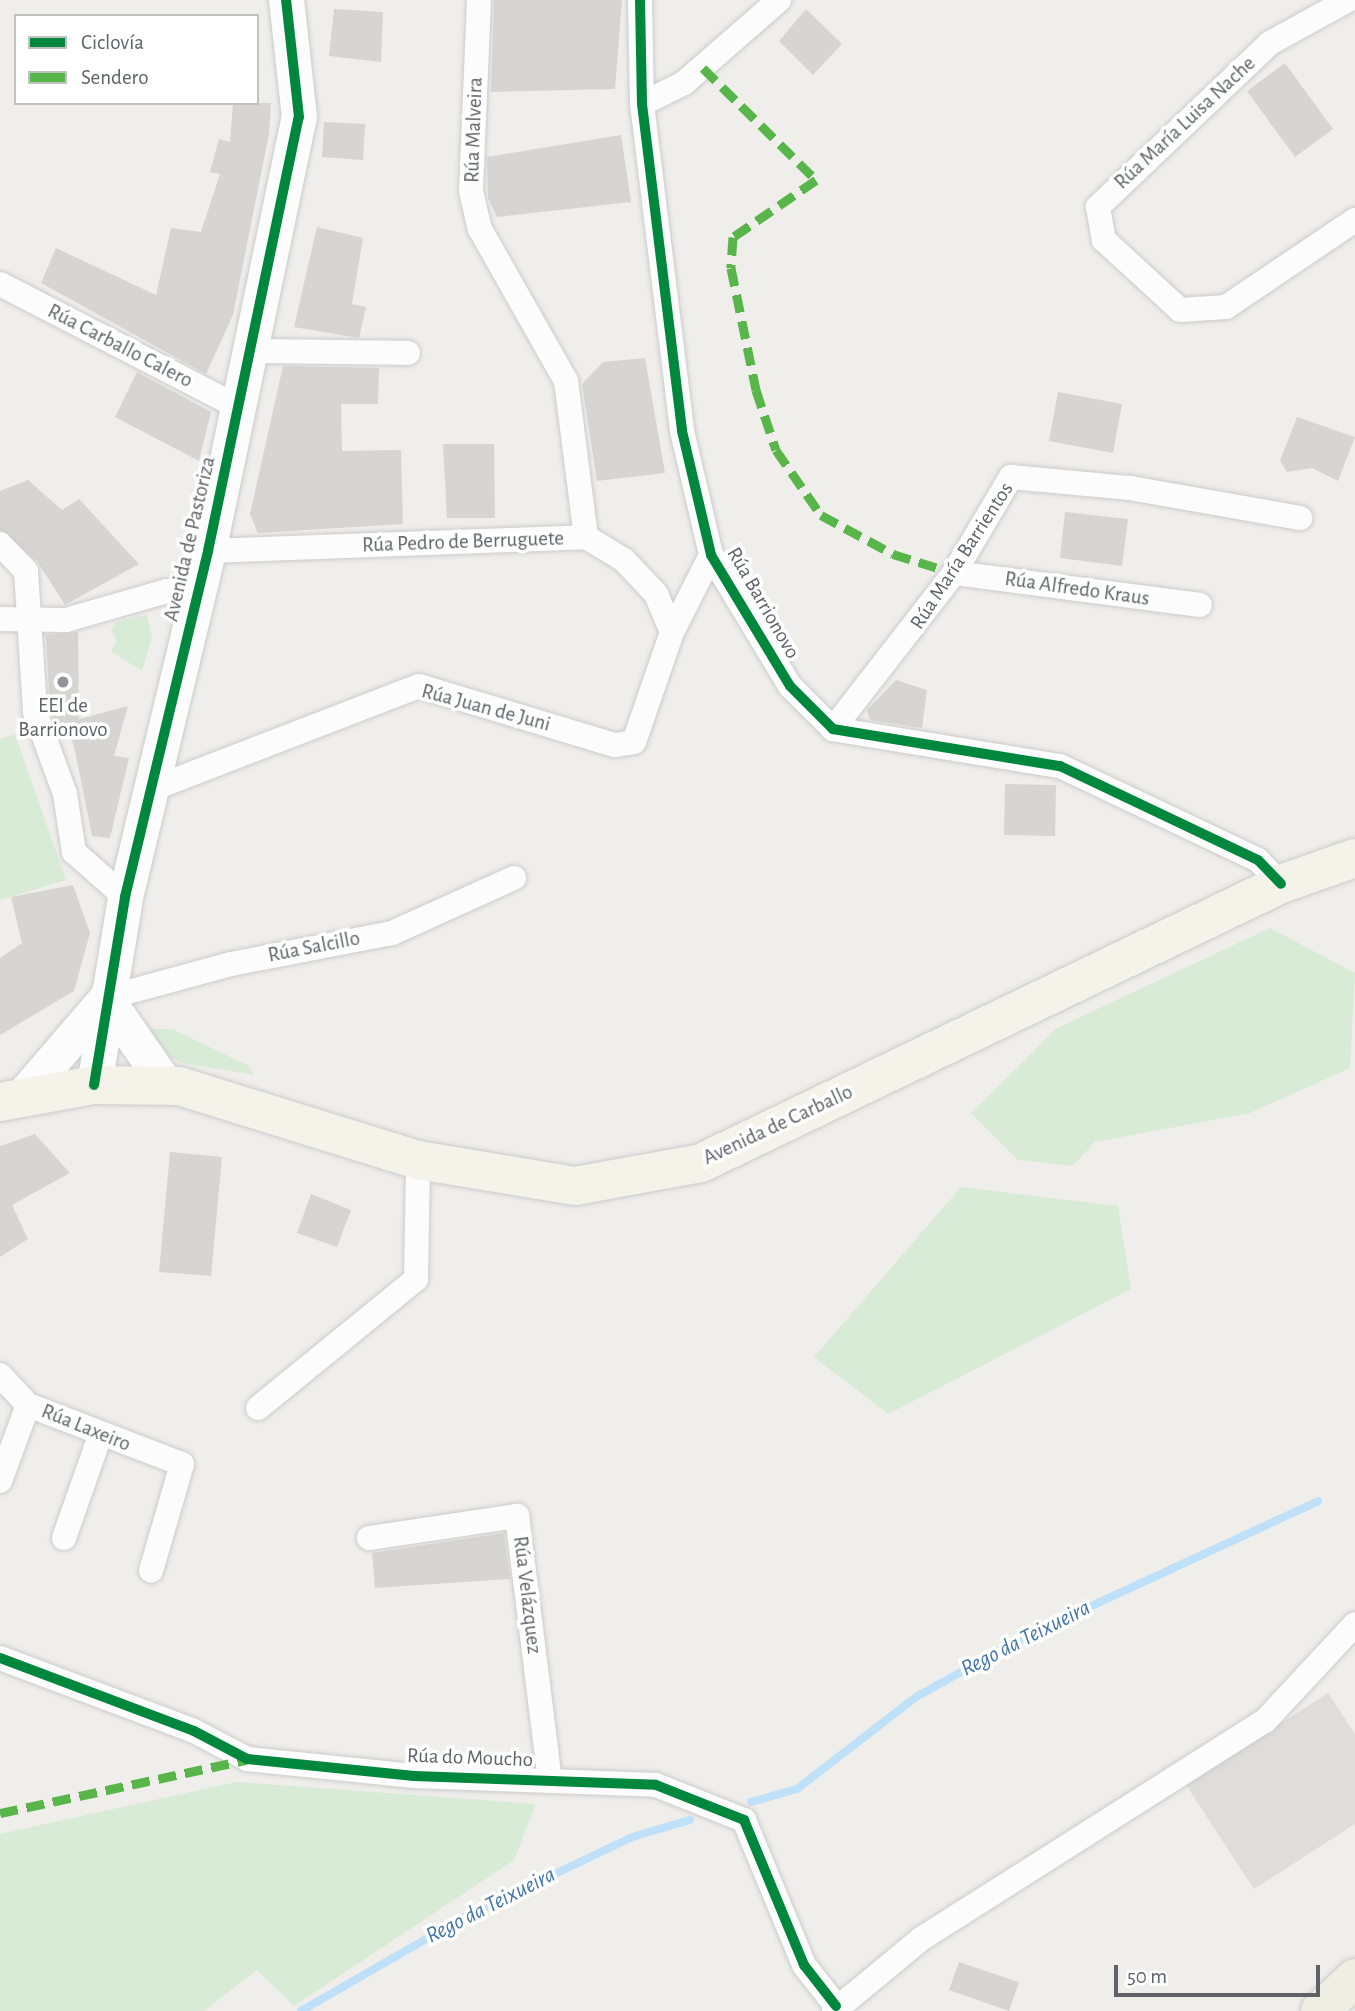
<!DOCTYPE html>
<meta charset="utf-8">
<style>
body{margin:0}
#map{position:relative;width:1355px;height:2011px;overflow:hidden;background:#efeeea;font-family:"Alegreya Sans",sans-serif}
div>[style]{position:absolute}
.industrial>*{inset:0;background:#dfddda}
.green>*{inset:0;background:#d8ebd6}
.stream>*{height:8px;margin:-4px;padding:0 4px;transform-origin:4px;border-radius:4px;background:#bfe0f9}
.building>*{inset:0;background:#d6d5d3}
.roads{filter:drop-shadow(0 0 2px #cbcccc) drop-shadow(0 0 2px #cbcccc)}
.street>*{height:24px;margin:-12px;padding:0 12px;transform-origin:12px;border-radius:12px;background:#fdfcfc}
.secondary>*{height:35px;margin:-17.5px;padding:0 17.5px;transform-origin:17.5px;border-radius:17.5px;background:#fdfcfc}
.primary>*{height:38px;margin:-19px;padding:0 19px;transform-origin:19px;border-radius:19px;background:#f4f2e9}
.highway>*{height:38px;margin:-19px;padding:0 19px;transform-origin:19px;border-radius:19px;background:#f0ede3}
.quiet>*{height:9px;margin-top:-4.5px;transform-origin:0;background:repeating-linear-gradient(90deg,#58b549 0 18px,transparent 0 27px)}
.cycleway>*{height:10px;margin:-5px;padding:0 5px;transform-origin:5px;border-radius:5px;background:#00873e}
.dots>*{width:19px;height:19px;translate:-50% -50%;box-sizing:border-box;border:4px solid #fff;border-radius:50%}
span{translate:-50% -50%;white-space:nowrap;text-align:center;line-height:1.15;-webkit-text-stroke:7px #fff;paint-order:stroke}
.street-label{font-size:21px;color:#5f6368}
.poi-label{font-size:21px;color:#5f6368}
.water-label{font-size:23px;color:#4174aa;font-style:italic}
.legend{position:absolute;left:14px;top:14px;width:245px;height:91px;box-sizing:border-box;background:#fff;border:2px solid #bfc1c3;margin:0;padding:9px 12px;list-style:none;font-size:21px;color:#5f6368}
.legend li{display:flex;align-items:center;gap:14px;height:35px}
.legend b{width:35px;border:2px solid #bfc1c3}
.scale{position:absolute;left:1114px;top:1965px;width:206px;height:32px;box-sizing:border-box;border:4px solid #5f6368;border-top:0;padding-left:9px;font-size:21px;line-height:24px;white-space:nowrap;color:#5f6368;-webkit-text-stroke:5px #fff;paint-order:stroke}
</style>
<div id="map">
<div class="industrial">
<div style="clip-path:polygon(1328px 1693px,1355px 1734px,1355px 1824px,1254px 1889px,1186px 1785px)"></div>
</div>
<div class="green">
<div style="clip-path:polygon(147px 615px,152px 637px,142px 671px,111px 651px,117px 641px,111px 630px,116px 622px)"></div>
<div style="clip-path:polygon(15px 734px,66px 880px,0 900px,0 739px)"></div>
<div style="clip-path:polygon(1270px 928px,1355px 973px,1350px 1068px,1250px 1113px,1095px 1142px,1072px 1166px,1018px 1160px,971px 1113px,1057px 1028px)"></div>
<div style="clip-path:polygon(145px 1029px,172px 1029px,249px 1066px,254px 1075px,183px 1063px,148px 1048px)"></div>
<div style="clip-path:polygon(961px 1187px,1118px 1206px,1131px 1289px,888px 1414px,814px 1357px)"></div>
<div style="clip-path:polygon(236px 1782px,536px 1804px,514px 1860px,294px 2006px,257px 1970px,204px 2011px,0 2011px,0 1834px)"></div>
</div>
<div class="stream">
<div style="left:751px;top:1802px;width:48px;rotate:-15.8deg"></div>
<div style="left:797px;top:1789px;width:150px;rotate:-37.7deg"></div>
<div style="left:916px;top:1697px;width:121px;rotate:-29.1deg"></div>
<div style="left:1022px;top:1638px;width:326px;rotate:-24.8deg"></div>
<div style="left:301px;top:2011px;width:190px;rotate:-29.9deg"></div>
<div style="left:466px;top:1916px;width:184px;rotate:-25.4deg"></div>
<div style="left:632px;top:1837px;width:60px;rotate:-16.3deg"></div>
</div>
<div class="building">
<div style="clip-path:polygon(494px 0,622px 0,615px 89px,491px 92px)"></div>
<div style="clip-path:polygon(334px 9px,383px 12px,381px 62px,329px 56px)"></div>
<div style="clip-path:polygon(806px 9px,842px 44px,813px 75px,779px 41px)"></div>
<div style="clip-path:polygon(1285px 63px,1333px 129px,1295px 157px,1247px 91px)"></div>
<div style="clip-path:polygon(233px 103px,271px 103px,269px 134px,233px 315px,206px 374px,41px 283px,56px 248px,156px 295px,171px 228px,201px 232px,220px 174px,210px 172px,219px 139px,230px 142px)"></div>
<div style="clip-path:polygon(324px 122px,365px 124px,363px 160px,322px 157px)"></div>
<div style="clip-path:polygon(621px 135px,631px 202px,497px 217px,488px 198px,487px 157px)"></div>
<div style="clip-path:polygon(317px 227px,363px 238px,352px 304px,366px 307px,359px 338px,294px 327px)"></div>
<div style="clip-path:polygon(645px 358px,665px 473px,597px 481px,582px 384px,603px 362px)"></div>
<div style="clip-path:polygon(283px 366px,379px 368px,378px 404px,341px 404px,342px 451px,401px 450px,403px 524px,258px 533px,250px 514px)"></div>
<div style="clip-path:polygon(137px 372px,211px 412px,199px 461px,115px 417px)"></div>
<div style="clip-path:polygon(1058px 392px,1122px 404px,1113px 453px,1049px 441px)"></div>
<div style="clip-path:polygon(1297px 417px,1355px 437px,1338px 481px,1312px 468px,1287px 472px,1280px 461px)"></div>
<div style="clip-path:polygon(443px 444px,494px 444px,495px 518px,447px 518px)"></div>
<div style="clip-path:polygon(28px 480px,62px 510px,79px 499px,139px 564px,65px 605px,37px 561px,0 530px,0 491px)"></div>
<div style="clip-path:polygon(1065px 512px,1128px 519px,1122px 566px,1060px 558px)"></div>
<div style="clip-path:polygon(78px 632px,79px 719px,128px 706px,114px 756px,129px 758px,110px 838px,92px 836px,74px 746px,68px 732px,59px 733px,50px 709px,46px 635px)"></div>
<div style="clip-path:polygon(896px 680px,927px 690px,922px 728px,870px 720px,867px 710px)"></div>
<div style="clip-path:polygon(1005px 784px,1056px 785px,1055px 836px,1004px 835px)"></div>
<div style="clip-path:polygon(73px 885px,90px 933px,74px 991px,0 1035px,0 958px,22px 943px,11px 897px)"></div>
<div style="clip-path:polygon(35px 1134px,70px 1173px,12px 1205px,28px 1239px,0 1257px,0 1146px)"></div>
<div style="clip-path:polygon(170px 1152px,222px 1157px,211px 1276px,159px 1272px)"></div>
<div style="clip-path:polygon(311px 1194px,351px 1210px,337px 1247px,297px 1233px)"></div>
<div style="clip-path:polygon(504px 1533px,510px 1579px,375px 1588px,372px 1553px)"></div>
<div style="clip-path:polygon(959px 1962px,1019px 1982px,1009px 2011px,949px 1990px)"></div>
</div>
<div class="roads">
<div class="street">
<div style="left:479px;top:0;width:191px;rotate:92.4deg"></div>
<div style="left:471px;top:191px;width:39px;rotate:77deg"></div>
<div style="left:480px;top:229px;width:175px;rotate:60.5deg"></div>
<div style="left:566px;top:381px;width:157px;rotate:82.7deg"></div>
<div style="left:640px;top:0;width:104px;rotate:88.9deg"></div>
<div style="left:642px;top:104px;width:329px;rotate:83deg"></div>
<div style="left:682px;top:431px;width:127px;rotate:76.8deg"></div>
<div style="left:711px;top:555px;width:153px;rotate:58.9deg"></div>
<div style="left:790px;top:686px;width:61px;rotate:45deg"></div>
<div style="left:833px;top:729px;width:230px;rotate:9.3deg"></div>
<div style="left:1060px;top:766px;width:219px;rotate:25.4deg"></div>
<div style="left:1258px;top:860px;width:33px;rotate:46deg"></div>
<div style="left:1348px;top:0;width:89px;rotate:151.1deg"></div>
<div style="left:1270px;top:43px;width:238px;rotate:136.4deg"></div>
<div style="left:1098px;top:207px;width:34px;rotate:80deg"></div>
<div style="left:1104px;top:240px;width:103px;rotate:42.6deg"></div>
<div style="left:1180px;top:310px;width:46px;rotate:-3.7deg"></div>
<div style="left:1226px;top:307px;width:156px;rotate:-34deg"></div>
<div style="left:642px;top:104px;width:47px;rotate:-26.6deg"></div>
<div style="left:684px;top:83px;width:126px;rotate:-41.1deg"></div>
<div style="left:0;top:284px;width:270px;rotate:27.3deg"></div>
<div style="left:251px;top:351px;width:157px;rotate:0.7deg"></div>
<div style="left:0;top:544px;width:37px;rotate:46deg"></div>
<div style="left:26px;top:571px;width:141px;rotate:86.3deg"></div>
<div style="left:35px;top:712px;width:87px;rotate:69.9deg"></div>
<div style="left:65px;top:794px;width:59px;rotate:81.2deg"></div>
<div style="left:74px;top:852px;width:68px;rotate:41.4deg"></div>
<div style="left:208px;top:551px;width:378px;rotate:-2.1deg"></div>
<div style="left:586px;top:537px;width:44px;rotate:31.2deg"></div>
<div style="left:624px;top:560px;width:47px;rotate:46.7deg"></div>
<div style="left:656px;top:594px;width:41px;rotate:67.2deg"></div>
<div style="left:954px;top:573px;width:248px;rotate:7.4deg"></div>
<div style="left:0;top:619px;width:66px;rotate:0.9deg"></div>
<div style="left:66px;top:620px;width:105px;rotate:-16deg"></div>
<div style="left:167px;top:591px;width:32px"></div>
<div style="left:833px;top:729px;width:197px;rotate:-52.2deg"></div>
<div style="left:954px;top:573px;width:112px;rotate:-59.3deg"></div>
<div style="left:1011px;top:477px;width:120px;rotate:5.3deg"></div>
<div style="left:1130px;top:488px;width:173px;rotate:10deg"></div>
<div style="left:152px;top:789px;width:286px;rotate:-21.1deg"></div>
<div style="left:419px;top:686px;width:205px;rotate:16.8deg"></div>
<div style="left:615px;top:745px;width:19px;rotate:-9deg"></div>
<div style="left:634px;top:742px;width:116px;rotate:-70.9deg"></div>
<div style="left:672px;top:632px;width:86px;rotate:-63.1deg"></div>
<div style="left:106px;top:998px;width:130px;rotate:-15.2deg"></div>
<div style="left:231px;top:964px;width:164px;rotate:-10.9deg"></div>
<div style="left:392px;top:933px;width:134px;rotate:-24.3deg"></div>
<div style="left:0;top:1375px;width:41px;rotate:47deg"></div>
<div style="left:28px;top:1405px;width:165px;rotate:21deg"></div>
<div style="left:182px;top:1464px;width:111px;rotate:106.2deg"></div>
<div style="left:258px;top:1408px;width:204px;rotate:-39.2deg"></div>
<div style="left:416px;top:1279px;width:119px;rotate:-89deg"></div>
<div style="left:0;top:1481px;width:81px;rotate:-69.8deg"></div>
<div style="left:64px;top:1538px;width:108px;rotate:-70.6deg"></div>
<div style="left:369px;top:1538px;width:150px;rotate:-8.5deg"></div>
<div style="left:517px;top:1516px;width:267px;rotate:82.9deg"></div>
<div style="left:0;top:1658px;width:207px;rotate:20.6deg"></div>
<div style="left:194px;top:1731px;width:60px;rotate:27.8deg"></div>
<div style="left:247px;top:1759px;width:168px;rotate:5.8deg"></div>
<div style="left:414px;top:1776px;width:242px;rotate:2.1deg"></div>
<div style="left:656px;top:1785px;width:95px;rotate:21.7deg"></div>
<div style="left:744px;top:1820px;width:157px;rotate:67.5deg"></div>
<div style="left:804px;top:1965px;width:52px;rotate:52deg"></div>
<div style="left:834px;top:2011px;width:113px;rotate:-39.6deg"></div>
<div style="left:921px;top:1939px;width:407px;rotate:-32.4deg"></div>
<div style="left:1265px;top:1721px;width:132px;rotate:-47.1deg"></div>
</div>
<div class="secondary">
<div style="left:106px;top:998px;width:106px;rotate:55.4deg"></div>
<div style="left:94px;top:1085px;width:191px;rotate:-80.6deg"></div>
<div style="left:125px;top:897px;width:356px;rotate:-76.5deg"></div>
<div style="left:208px;top:551px;width:443px;rotate:-78.2deg"></div>
<div style="left:299px;top:117px;width:118px;rotate:-96.3deg"></div>
<div style="left:23px;top:1095px;width:128px;rotate:-49.4deg"></div>
</div>
<div class="primary">
<div style="left:0;top:1102px;width:96px;rotate:-10.3deg"></div>
<div style="left:94px;top:1085px;width:85px;rotate:0.7deg"></div>
<div style="left:179px;top:1086px;width:250px;rotate:17.2deg"></div>
<div style="left:418px;top:1160px;width:159px;rotate:9.4deg"></div>
<div style="left:575px;top:1186px;width:128px;rotate:-10.3deg"></div>
<div style="left:701px;top:1163px;width:644px;rotate:-25.69deg"></div>
<div style="left:1281px;top:884px;width:78px;rotate:-19.4deg"></div>
</div>
<div class="highway">
<div style="left:1320px;top:2011px;width:48px;rotate:-43.3deg"></div>
</div>
</div>
<div class="quiet">
<div style="left:703px;top:68px;width:159px;rotate:44.7deg"></div>
<div style="left:816px;top:180px;width:101px;rotate:145.5deg"></div>
<div style="left:733px;top:237px;width:31px;rotate:94deg"></div>
<div style="left:731px;top:268px;width:125px;rotate:78.4deg"></div>
<div style="left:756px;top:390px;width:63px;rotate:71.6deg"></div>
<div style="left:776px;top:450px;width:79px;rotate:55.3deg"></div>
<div style="left:821px;top:515px;width:82px;rotate:28.4deg"></div>
<div style="left:893px;top:554px;width:64px;rotate:17.3deg"></div>
<div style="left:0;top:1813px;width:252px;rotate:-12.2deg"></div>
</div>
<div class="cycleway">
<div style="left:640px;top:0;width:104px;rotate:88.9deg"></div>
<div style="left:642px;top:104px;width:329px;rotate:83deg"></div>
<div style="left:682px;top:431px;width:127px;rotate:76.8deg"></div>
<div style="left:711px;top:555px;width:153px;rotate:58.9deg"></div>
<div style="left:790px;top:686px;width:61px;rotate:45deg"></div>
<div style="left:833px;top:729px;width:230px;rotate:9.3deg"></div>
<div style="left:1060px;top:766px;width:219px;rotate:25.4deg"></div>
<div style="left:1258px;top:860px;width:33px;rotate:46deg"></div>
<div style="left:94px;top:1085px;width:191px;rotate:-80.6deg"></div>
<div style="left:125px;top:897px;width:356px;rotate:-76.5deg"></div>
<div style="left:208px;top:551px;width:443px;rotate:-78.2deg"></div>
<div style="left:299px;top:117px;width:118px;rotate:-96.3deg"></div>
<div style="left:0;top:1658px;width:207px;rotate:20.6deg"></div>
<div style="left:194px;top:1731px;width:60px;rotate:27.8deg"></div>
<div style="left:247px;top:1759px;width:168px;rotate:5.8deg"></div>
<div style="left:414px;top:1776px;width:242px;rotate:2.1deg"></div>
<div style="left:656px;top:1785px;width:95px;rotate:21.7deg"></div>
<div style="left:744px;top:1820px;width:157px;rotate:67.5deg"></div>
<div style="left:804px;top:1965px;width:52px;rotate:52deg"></div>
</div>
<div class="dots">
<div style="left:63px;top:682px;background:#919496"></div>
</div>
<div class="street-label">
<span style="left:1185px;top:123px;rotate:-43deg">Rúa María Luisa Nache</span>
<span style="left:474px;top:130px;rotate:-88deg">Rúa Malveira</span>
<span style="left:120px;top:346px;rotate:27deg">Rúa Carballo Calero</span>
<span style="left:190px;top:539px;rotate:-77deg">Avenida de Pastoriza</span>
<span style="left:463px;top:542px;rotate:-2deg">Rúa Pedro de Berruguete</span>
<span style="left:962px;top:556px;rotate:-57deg">Rúa María Barrientos</span>
<span style="left:1077px;top:589px;rotate:8deg">Rúa Alfredo Kraus</span>
<span style="left:763px;top:603px;rotate:60deg">Rúa Barrionovo</span>
<span style="left:486px;top:708px;rotate:15deg">Rúa Juan de Juni</span>
<span style="left:314px;top:947px;rotate:-11deg">Rúa Salcillo</span>
<span style="left:778px;top:1125px;rotate:-25deg">Avenida de Carballo</span>
<span style="left:86px;top:1428px;rotate:22deg">Rúa Laxeiro</span>
<span style="left:527px;top:1595px;rotate:83deg">Rúa Velázquez</span>
<span style="left:470px;top:1758px;rotate:2deg">Rúa do Moucho</span>
</div>
<div class="poi-label">
<span style="left:63px;top:718px">EEI de<br>Barrionovo</span>
</div>
<div class="water-label">
<span style="left:1026px;top:1639px;rotate:-27deg">Rego da Teixueira</span>
<span style="left:491px;top:1906px;rotate:-27deg">Rego da Teixueira</span>
</div>
<ul class="legend">
<li><b style="height:9px;background:#00873e"></b>Ciclovía</li>
<li><b style="height:9px;background:#58b549"></b>Sendero</li>
</ul>
<div class="scale">50 m</div>
</div>
